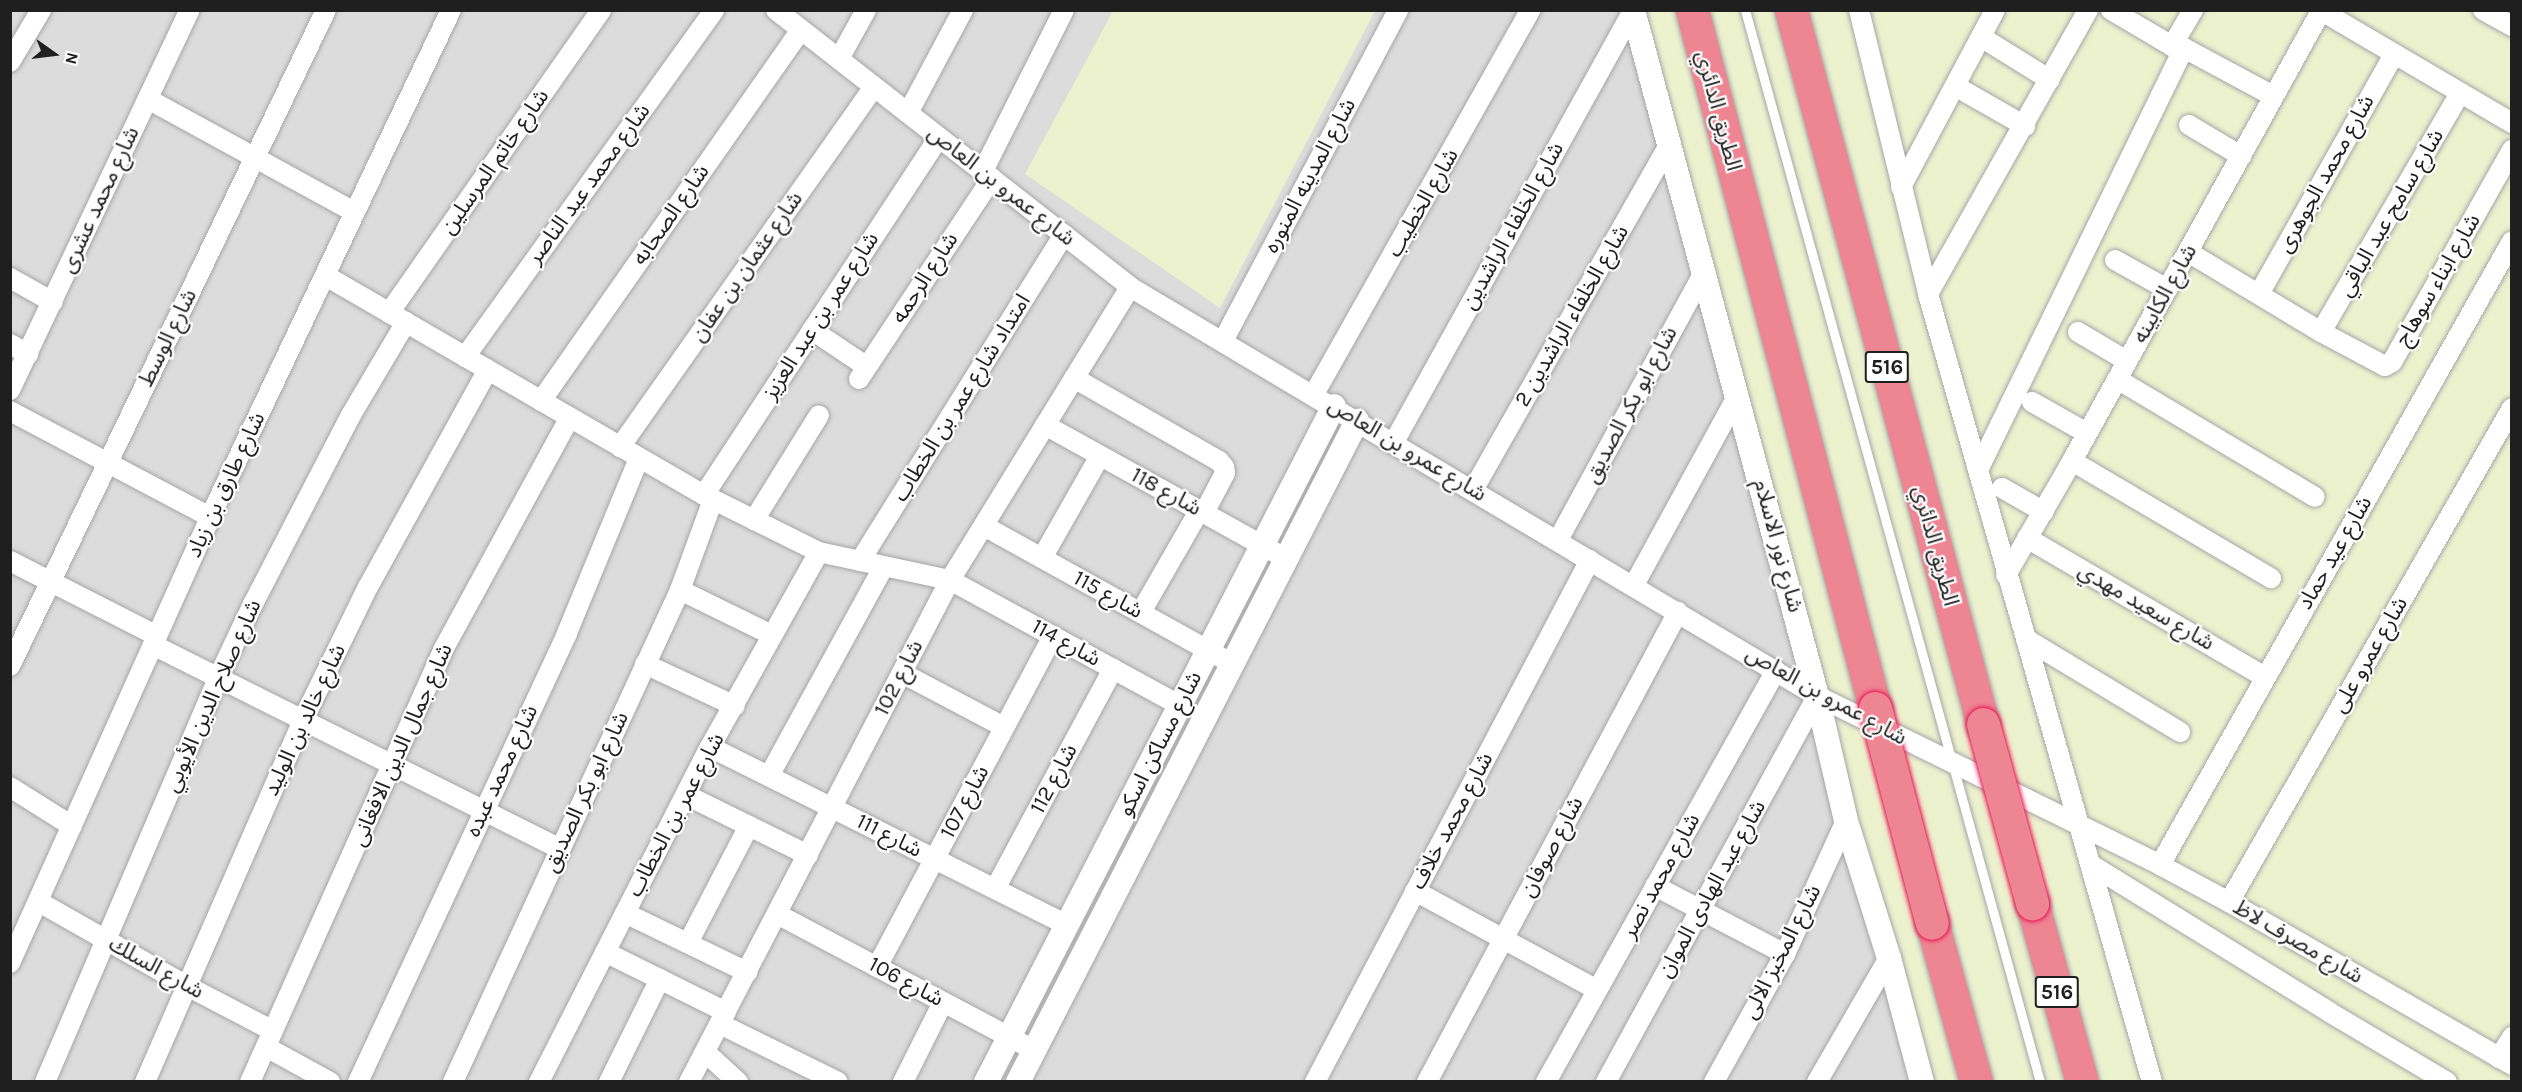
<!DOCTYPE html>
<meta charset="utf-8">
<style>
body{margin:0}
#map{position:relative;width:2522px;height:1092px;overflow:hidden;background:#f0ede4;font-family:Karla,"Noto Sans Arabic",sans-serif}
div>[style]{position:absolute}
.residential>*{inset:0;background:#dddcdc}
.farmland>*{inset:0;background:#ecf1ce}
.roads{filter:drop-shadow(0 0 2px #a6a6a6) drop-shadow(0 0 2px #a6a6a6)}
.service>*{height:9px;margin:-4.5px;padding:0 4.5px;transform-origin:4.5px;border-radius:4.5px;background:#fff}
.minor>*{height:20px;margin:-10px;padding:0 10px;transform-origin:10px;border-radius:10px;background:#fff}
.tertiary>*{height:24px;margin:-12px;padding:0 12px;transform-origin:12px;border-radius:12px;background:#fff}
.motorway>*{height:33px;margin:-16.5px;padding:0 16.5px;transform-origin:16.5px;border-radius:16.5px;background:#ee8593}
.bridges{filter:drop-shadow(0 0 2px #ea1554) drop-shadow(0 0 2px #ea1554)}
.motorway-bridge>*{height:33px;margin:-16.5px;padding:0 16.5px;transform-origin:16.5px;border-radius:16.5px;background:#ee8593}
span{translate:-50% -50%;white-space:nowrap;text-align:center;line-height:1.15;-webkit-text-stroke:4.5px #fff;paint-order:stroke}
.shield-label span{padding:2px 4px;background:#fff;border:2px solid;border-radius:4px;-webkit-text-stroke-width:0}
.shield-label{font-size:21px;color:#1f1f1f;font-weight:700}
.street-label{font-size:22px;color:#1f1f1f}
.frame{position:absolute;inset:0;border:12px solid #1f1f1f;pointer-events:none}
.north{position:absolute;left:24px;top:24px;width:60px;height:60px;-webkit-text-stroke:4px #fff;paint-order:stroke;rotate:104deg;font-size:16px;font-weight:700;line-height:24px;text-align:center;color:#1f1f1f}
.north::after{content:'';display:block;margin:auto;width:21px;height:27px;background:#1f1f1f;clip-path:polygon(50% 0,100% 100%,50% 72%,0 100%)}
</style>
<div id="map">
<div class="residential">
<div style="clip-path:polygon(10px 11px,2511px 11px,2511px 1081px,11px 1081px)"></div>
</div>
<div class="farmland">
<div style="clip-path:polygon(1113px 11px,1375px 11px,1220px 308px,1025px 174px)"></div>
<div style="clip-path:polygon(1629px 11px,2511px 11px,2511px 1081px,1916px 1081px)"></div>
</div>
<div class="roads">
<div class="service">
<div style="left:1745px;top:10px;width:1112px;rotate:74.61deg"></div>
</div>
<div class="minor">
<div style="left:776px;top:10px;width:449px;rotate:38deg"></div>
<div style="left:1130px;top:287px;width:800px;rotate:30.77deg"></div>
<div style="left:1817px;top:696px;width:382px;rotate:26.2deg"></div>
<div style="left:2160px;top:865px;width:78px;rotate:28.2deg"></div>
<div style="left:2229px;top:902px;width:327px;rotate:29.9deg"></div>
<div style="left:1859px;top:10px;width:292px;rotate:76.3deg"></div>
<div style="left:1928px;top:294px;width:819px;rotate:74.13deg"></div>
<div style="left:2111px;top:10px;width:71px;rotate:30.5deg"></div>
<div style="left:2172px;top:46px;width:12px;rotate:9deg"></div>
<div style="left:2184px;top:48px;width:101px;rotate:28.3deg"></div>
<div style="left:2320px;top:10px;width:223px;rotate:30.5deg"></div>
<div style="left:2483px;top:10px;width:33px;rotate:29deg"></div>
<div style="left:1981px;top:37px;width:81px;rotate:31.9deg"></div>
<div style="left:2172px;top:46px;width:42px;rotate:-59.7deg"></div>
<div style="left:839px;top:59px;width:56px;rotate:-61.1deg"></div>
<div style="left:10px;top:62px;width:61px;rotate:-59.2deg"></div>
<div style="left:1955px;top:86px;width:81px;rotate:29.7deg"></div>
<div style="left:148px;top:99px;width:235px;rotate:28.7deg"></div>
<div style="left:908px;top:113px;width:117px;rotate:-61.9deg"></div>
<div style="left:2189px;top:125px;width:61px;rotate:30.8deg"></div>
<div style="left:983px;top:171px;width:180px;rotate:-63.3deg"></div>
<div style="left:1901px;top:187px;width:200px;rotate:-62deg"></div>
<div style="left:2188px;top:252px;width:155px;rotate:31deg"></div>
<div style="left:2321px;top:332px;width:72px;rotate:28deg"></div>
<div style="left:2385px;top:366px;width:8px;rotate:-30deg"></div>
<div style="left:2392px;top:362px;width:244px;rotate:-60.5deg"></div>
<div style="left:2115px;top:260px;width:60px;rotate:29.1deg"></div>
<div style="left:326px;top:276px;width:437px;rotate:30.1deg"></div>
<div style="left:704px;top:495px;width:128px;rotate:26.4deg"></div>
<div style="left:819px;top:552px;width:134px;rotate:12.1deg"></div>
<div style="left:950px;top:580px;width:263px;rotate:28.6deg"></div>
<div style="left:10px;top:278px;width:49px;rotate:29.2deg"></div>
<div style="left:1928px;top:294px;width:326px;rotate:-60.6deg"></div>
<div style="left:2259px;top:294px;width:275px;rotate:-60.6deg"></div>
<div style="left:389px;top:313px;width:370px;rotate:-55deg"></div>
<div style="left:812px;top:330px;width:66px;rotate:33.9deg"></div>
<div style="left:2078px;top:332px;width:57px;rotate:30.6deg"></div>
<div style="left:2321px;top:332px;width:276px;rotate:-59.8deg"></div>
<div style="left:1223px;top:341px;width:374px;rotate:-62.1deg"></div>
<div style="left:10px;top:344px;width:21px;rotate:29deg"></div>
<div style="left:465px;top:357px;width:427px;rotate:-54.3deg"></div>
<div style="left:1074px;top:378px;width:167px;rotate:29.8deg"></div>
<div style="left:1219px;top:461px;width:8px;rotate:50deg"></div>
<div style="left:1224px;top:467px;width:6px;rotate:81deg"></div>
<div style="left:1225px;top:473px;width:45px;rotate:117.7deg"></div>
<div style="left:859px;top:379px;width:241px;rotate:-56.5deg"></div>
<div style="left:2117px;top:379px;width:230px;rotate:30.8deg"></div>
<div style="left:10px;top:390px;width:420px;rotate:-64.7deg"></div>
<div style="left:1314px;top:394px;width:441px;rotate:-60.6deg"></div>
<div style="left:541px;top:401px;width:453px;rotate:-55deg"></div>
<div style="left:2032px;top:402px;width:63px;rotate:29.4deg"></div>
<div style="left:10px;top:411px;width:226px;rotate:27.9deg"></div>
<div style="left:1045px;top:425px;width:277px;rotate:29deg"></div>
<div style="left:1394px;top:442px;width:494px;rotate:-61deg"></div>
<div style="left:620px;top:447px;width:441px;rotate:-54.8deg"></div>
<div style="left:2072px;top:461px;width:231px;rotate:30.5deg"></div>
<div style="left:1979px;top:468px;width:467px;rotate:-64deg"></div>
<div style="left:2002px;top:488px;width:48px;rotate:29.7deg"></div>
<div style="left:1473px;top:490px;width:400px;rotate:-60.4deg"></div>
<div style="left:704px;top:495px;width:428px;rotate:-56.7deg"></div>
<div style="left:754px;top:520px;width:123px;rotate:-58.2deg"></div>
<div style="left:984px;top:526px;width:285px;rotate:29deg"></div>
<div style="left:2027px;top:538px;width:276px;rotate:30.3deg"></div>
<div style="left:1558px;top:540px;width:307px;rotate:-61.4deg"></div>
<div style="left:1042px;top:558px;width:117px;rotate:-60.4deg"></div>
<div style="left:10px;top:561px;width:165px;rotate:27deg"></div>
<div style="left:860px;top:561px;width:385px;rotate:-58deg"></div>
<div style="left:2006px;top:575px;width:132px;rotate:-59.9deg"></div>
<div style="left:2072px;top:461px;width:514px;rotate:-61.04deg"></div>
<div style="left:1634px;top:585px;width:217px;rotate:-61.3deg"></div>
<div style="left:680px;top:590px;width:102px;rotate:26.1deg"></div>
<div style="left:1141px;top:612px;width:116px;rotate:-60.1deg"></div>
<div style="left:2026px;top:639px;width:180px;rotate:31.1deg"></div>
<div style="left:153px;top:645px;width:454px;rotate:26.6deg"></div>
<div style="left:645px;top:664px;width:99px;rotate:25deg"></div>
<div style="left:10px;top:666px;width:728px;rotate:-64.28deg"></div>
<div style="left:902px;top:673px;width:115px;rotate:27.9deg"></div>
<div style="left:710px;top:747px;width:399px;rotate:26.5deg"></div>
<div style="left:769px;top:776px;width:239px;rotate:-61.3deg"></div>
<div style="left:10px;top:787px;width:73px;rotate:32.2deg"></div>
<div style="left:686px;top:795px;width:136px;rotate:26.2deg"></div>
<div style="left:2160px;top:865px;width:716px;rotate:-60.57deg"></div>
<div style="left:2093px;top:866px;width:278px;rotate:31.7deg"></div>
<div style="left:2329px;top:1012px;width:137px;rotate:30.7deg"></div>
<div style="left:1655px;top:886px;width:147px;rotate:27.6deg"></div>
<div style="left:995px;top:889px;width:250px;rotate:-61.8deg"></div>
<div style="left:1415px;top:891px;width:207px;rotate:28.5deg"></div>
<div style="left:39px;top:902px;width:170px;rotate:29.6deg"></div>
<div style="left:187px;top:986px;width:97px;rotate:27.6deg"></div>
<div style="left:2229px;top:902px;width:569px;rotate:-60.19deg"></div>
<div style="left:625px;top:913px;width:136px;rotate:25.8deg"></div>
<div style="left:777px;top:914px;width:291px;rotate:27.9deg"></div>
<div style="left:688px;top:943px;width:132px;rotate:-62.5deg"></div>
<div style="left:605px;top:952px;width:135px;rotate:26.4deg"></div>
<div style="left:10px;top:963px;width:489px;rotate:-65.8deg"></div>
<div style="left:210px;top:517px;width:561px;rotate:-64.58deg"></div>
<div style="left:877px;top:967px;width:375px;rotate:-62deg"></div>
<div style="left:720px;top:1024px;width:131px;rotate:26.2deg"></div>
<div style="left:266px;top:1047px;width:73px;rotate:28.7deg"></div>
<div style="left:705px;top:1052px;width:45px;rotate:42.3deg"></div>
<div style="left:2499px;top:1058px;width:25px;rotate:-58deg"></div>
<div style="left:45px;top:1082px;width:439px;rotate:-66.8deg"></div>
<div style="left:218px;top:678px;width:82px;rotate:-64.7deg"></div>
<div style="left:253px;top:604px;width:213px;rotate:-62.6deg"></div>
<div style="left:351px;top:415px;width:108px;rotate:-59.4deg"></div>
<div style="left:145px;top:1082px;width:395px;rotate:-66.4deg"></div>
<div style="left:303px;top:720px;width:148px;rotate:-64deg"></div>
<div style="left:368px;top:587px;width:248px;rotate:-61.1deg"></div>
<div style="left:250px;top:1082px;width:473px;rotate:-65.9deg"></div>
<div style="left:443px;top:650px;width:265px;rotate:-61.4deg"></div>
<div style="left:358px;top:1082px;width:495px;rotate:-65deg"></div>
<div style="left:567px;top:633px;width:189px;rotate:-67.6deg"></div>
<div style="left:453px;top:1082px;width:542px;rotate:-65.23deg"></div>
<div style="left:680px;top:590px;width:96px;rotate:-69.9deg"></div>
<div style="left:539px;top:1082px;width:376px;rotate:-63deg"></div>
<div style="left:710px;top:747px;width:223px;rotate:-60.8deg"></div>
<div style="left:609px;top:1082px;width:115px;rotate:-63.7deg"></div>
<div style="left:689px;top:1082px;width:566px;rotate:-62.53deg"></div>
<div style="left:950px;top:580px;width:344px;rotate:-58.4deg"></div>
<div style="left:903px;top:1082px;width:89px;rotate:-63.4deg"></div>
<div style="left:1315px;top:1082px;width:590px;rotate:-62.22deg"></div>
<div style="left:1427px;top:1082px;width:533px;rotate:-61.9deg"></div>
<div style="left:1546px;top:1082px;width:471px;rotate:-60.8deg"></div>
<div style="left:1606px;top:1082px;width:440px;rotate:-61.3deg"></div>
<div style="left:1714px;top:1082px;width:146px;rotate:-61deg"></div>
<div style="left:1785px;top:954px;width:146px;rotate:-65.4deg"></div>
<div style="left:1817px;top:1082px;width:143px;rotate:-59.9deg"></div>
</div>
<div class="tertiary">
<div style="left:1633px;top:10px;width:710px;rotate:74.99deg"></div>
<div style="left:1817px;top:696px;width:128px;rotate:76.9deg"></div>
<div style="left:1846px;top:821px;width:144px;rotate:72.6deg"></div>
<div style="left:1889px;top:958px;width:128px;rotate:75.1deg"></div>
<div style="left:986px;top:1082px;width:760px;rotate:-62.76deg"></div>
<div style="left:1018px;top:1082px;width:743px;rotate:-62.85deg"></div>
</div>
<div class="motorway">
<div style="left:1692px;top:10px;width:722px;rotate:75.31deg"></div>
<div style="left:1791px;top:10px;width:739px;rotate:74.95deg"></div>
<div style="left:2032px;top:903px;width:186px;rotate:74.4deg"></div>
<div style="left:1932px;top:923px;width:165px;rotate:74.5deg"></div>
</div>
</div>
<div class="bridges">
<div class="motorway-bridge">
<div style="left:1875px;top:708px;width:222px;rotate:75.2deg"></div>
<div style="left:1983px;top:724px;width:186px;rotate:74.7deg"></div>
</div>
</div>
<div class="shield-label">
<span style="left:1887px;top:367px">516</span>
<span style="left:2057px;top:992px">516</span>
</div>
<div class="street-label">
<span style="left:1718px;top:111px;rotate:75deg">الطريق الدائري</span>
<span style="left:495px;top:162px;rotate:-55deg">شارع خاتم المرسلين</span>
<span style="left:2326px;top:174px;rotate:-61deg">شارع محمد الجوهرى</span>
<span style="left:1310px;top:176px;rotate:-62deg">شارع المدينه المنوره</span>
<span style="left:589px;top:184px;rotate:-54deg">شارع محمد عبد الناصر</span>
<span style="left:1001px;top:186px;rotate:38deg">شارع عمرو بن العاص</span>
<span style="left:100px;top:200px;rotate:-65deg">شارع محمد عشرى</span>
<span style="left:1423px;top:203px;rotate:-60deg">شارع الخطيب</span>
<span style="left:2391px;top:213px;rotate:-60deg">شارع سامح عبد الباقي</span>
<span style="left:671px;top:215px;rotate:-55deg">شارع الصحابه</span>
<span style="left:1513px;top:226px;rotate:-61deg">شارع الخلفاء الراشدين</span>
<span style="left:747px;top:267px;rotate:-55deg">شارع عثمان بن عفان</span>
<span style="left:925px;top:278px;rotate:-57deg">شارع الرحمه</span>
<span style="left:2438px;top:280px;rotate:-60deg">شارع ابناء سوهاج</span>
<span style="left:2165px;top:294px;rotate:-61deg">شارع الكابينه</span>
<span style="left:821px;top:316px;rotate:-57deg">شارع عمر بن عبد العزيز</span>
<span style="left:1572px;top:316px;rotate:-60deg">شارع الخلفاء الراشدين 2</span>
<span style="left:168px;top:338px;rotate:-64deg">شارع الوسط</span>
<span style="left:962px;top:398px;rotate:-58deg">امتداد شارع عمر بن الخطاب</span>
<span style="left:1631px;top:405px;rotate:-62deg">شارع ابو بكر الصديق</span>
<span style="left:1407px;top:450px;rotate:31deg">شارع عمرو بن العاص</span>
<span style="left:226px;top:485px;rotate:-65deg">شارع طارق بن زياد</span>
<span style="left:1166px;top:492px;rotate:29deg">شارع 118</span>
<span style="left:1778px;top:546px;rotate:75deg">شارع نور الاسلام</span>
<span style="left:1935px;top:546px;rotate:75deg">الطريق الدائري</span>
<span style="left:2335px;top:553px;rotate:-60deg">شارع عيد حماد</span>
<span style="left:1108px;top:595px;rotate:29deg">شارع 115</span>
<span style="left:2146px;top:607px;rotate:30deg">شارع سعيد مهدي</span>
<span style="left:1066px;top:643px;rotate:29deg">شارع 114</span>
<span style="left:2370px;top:655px;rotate:-60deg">شارع عمرو على</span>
<span style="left:899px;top:678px;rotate:-63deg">شارع 102</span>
<span style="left:213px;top:696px;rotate:-66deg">شارع صلاح الدين الأيوبي</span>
<span style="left:1826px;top:696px;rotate:29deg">شارع عمرو بن العاص</span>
<span style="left:305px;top:720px;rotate:-65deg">شارع خالد بن الوليد</span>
<span style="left:1160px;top:744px;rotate:-63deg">شارع مساكن اسكو</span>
<span style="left:402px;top:745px;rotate:-66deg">شارع جمال الدين الافغانى</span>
<span style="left:502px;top:771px;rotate:-65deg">شارع محمد عبده</span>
<span style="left:1054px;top:779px;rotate:-62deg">شارع 112</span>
<span style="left:586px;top:792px;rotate:-65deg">شارع ابو بكر الصديق</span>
<span style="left:965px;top:802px;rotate:-62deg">شارع 107</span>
<span style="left:676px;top:815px;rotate:-62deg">شارع عمر بن الخطاب</span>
<span style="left:1452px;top:821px;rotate:-62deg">شارع محمد خلاف</span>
<span style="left:889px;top:836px;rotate:27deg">شارع 111</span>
<span style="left:1552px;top:847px;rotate:-62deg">شارع صوفان</span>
<span style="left:1661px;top:876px;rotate:-61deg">شارع محمد نصر</span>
<span style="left:1712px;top:889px;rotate:-61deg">شارع عبد الهادى الموان</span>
<span style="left:2298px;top:942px;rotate:30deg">شارع مصرف لاظ</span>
<span style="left:1782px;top:952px;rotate:-63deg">شارع المخبز الالى</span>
<span style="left:156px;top:968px;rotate:29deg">شارع السلك</span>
<span style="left:906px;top:982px;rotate:28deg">شارع 106</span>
</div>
<div class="frame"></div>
<div class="north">N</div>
</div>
